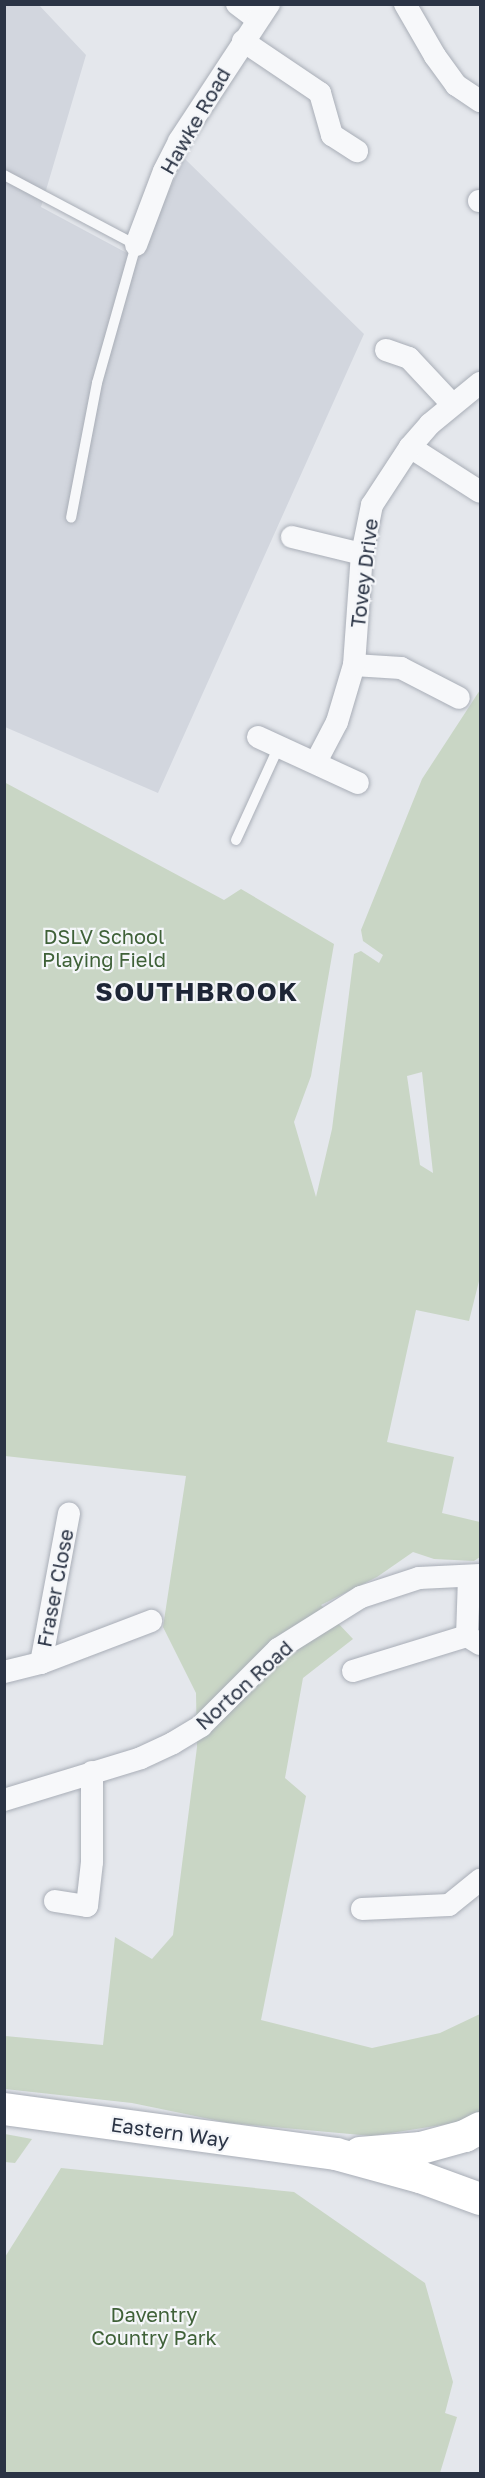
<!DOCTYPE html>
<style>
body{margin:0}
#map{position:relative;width:485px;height:2478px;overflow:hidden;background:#e4e7ec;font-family:"Golos Text",sans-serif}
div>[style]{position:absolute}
.built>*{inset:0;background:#d2d6de}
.green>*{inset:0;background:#c9d6c5}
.roads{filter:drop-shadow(0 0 2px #a9aeb7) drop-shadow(0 0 2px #a9aeb7)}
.lane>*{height:10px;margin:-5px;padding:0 5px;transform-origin:5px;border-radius:5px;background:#f7f8fa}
.street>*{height:22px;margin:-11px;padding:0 11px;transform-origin:11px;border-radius:11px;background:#f7f8fa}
.secondary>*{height:32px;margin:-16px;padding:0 16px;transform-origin:16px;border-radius:16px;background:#fff}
span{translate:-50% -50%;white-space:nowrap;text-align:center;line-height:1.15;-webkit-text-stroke:4.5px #f4f6f9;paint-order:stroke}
.street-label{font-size:20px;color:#2b3445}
.park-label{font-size:20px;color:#3f6138}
.district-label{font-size:26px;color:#1d2536;font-weight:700;letter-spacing:1.5px}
.frame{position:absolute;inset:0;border:6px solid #2b3445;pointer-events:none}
</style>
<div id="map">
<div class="built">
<div style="clip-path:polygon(38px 4px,86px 55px,41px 207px,138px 259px,184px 158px,364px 334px,158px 793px,5px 727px,4px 5px)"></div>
</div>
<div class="green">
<div style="clip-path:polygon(evenodd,480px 690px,480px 1277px,469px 1321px,416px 1310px,387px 1442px,454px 1457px,442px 1513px,480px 1522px,480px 1557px,474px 1561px,434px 1559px,413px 1552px,377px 1577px,321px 1605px,353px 1639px,303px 1678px,285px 1778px,306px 1796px,261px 2020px,372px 2048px,440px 2033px,480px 2014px,480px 2113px,473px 2120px,372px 2136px,229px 2123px,132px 2103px,5px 2089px,5px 2036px,103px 2045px,115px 1937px,152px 1959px,173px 1935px,197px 1747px,196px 1693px,163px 1627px,186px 1476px,5px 1456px,4px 782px,224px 900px,241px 889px,334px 944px,311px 1076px,294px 1122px,316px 1197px,332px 1129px,354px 954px,361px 951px,379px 963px,383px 955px,363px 941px,361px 930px,422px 779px,480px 690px,422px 1072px,433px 1173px,420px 1165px,407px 1076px,422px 1072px)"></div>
<div style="clip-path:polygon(5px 2134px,32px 2139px,15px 2163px,5px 2162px)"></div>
<div style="clip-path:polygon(61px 2168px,294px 2192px,425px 2283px,453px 2382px,445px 2413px,457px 2417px,440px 2473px,5px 2473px,5px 2257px)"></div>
</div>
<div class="roads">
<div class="lane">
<div style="left:4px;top:175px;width:149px;rotate:27.9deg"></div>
<div style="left:136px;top:245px;width:143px;rotate:105.8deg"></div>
<div style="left:97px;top:383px;width:137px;rotate:100.9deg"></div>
<div style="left:236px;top:840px;width:103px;rotate:-65.4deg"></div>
</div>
<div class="street">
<div style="left:237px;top:4px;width:26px;rotate:37deg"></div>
<div style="left:405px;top:4px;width:60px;rotate:60deg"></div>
<div style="left:435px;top:56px;width:36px;rotate:54deg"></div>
<div style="left:456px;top:85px;width:29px;rotate:34deg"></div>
<div style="left:243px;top:41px;width:93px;rotate:34deg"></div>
<div style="left:320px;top:93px;width:44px;rotate:74.1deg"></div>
<div style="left:332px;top:135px;width:30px;rotate:33deg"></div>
<div style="left:479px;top:201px;width:1px"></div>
<div style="left:136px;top:245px;width:79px;rotate:-69.3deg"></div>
<div style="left:164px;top:171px;width:34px;rotate:-63deg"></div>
<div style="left:179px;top:141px;width:164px;rotate:-56.7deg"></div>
<div style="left:386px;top:350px;width:24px;rotate:19deg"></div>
<div style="left:409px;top:358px;width:64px;rotate:46.9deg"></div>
<div style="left:410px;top:447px;width:83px;rotate:32.7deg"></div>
<div style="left:292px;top:537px;width:72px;rotate:13.7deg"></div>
<div style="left:354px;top:665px;width:47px;rotate:3.7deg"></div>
<div style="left:401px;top:668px;width:65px;rotate:27.3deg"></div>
<div style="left:258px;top:737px;width:110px;rotate:24.7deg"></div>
<div style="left:316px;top:762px;width:45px;rotate:-62.3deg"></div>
<div style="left:337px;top:722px;width:59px;rotate:-73.4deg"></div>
<div style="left:354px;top:665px;width:111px;rotate:-85.9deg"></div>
<div style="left:362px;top:554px;width:50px;rotate:-78.5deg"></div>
<div style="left:372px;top:505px;width:69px;rotate:-56.8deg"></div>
<div style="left:410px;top:447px;width:30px;rotate:-49deg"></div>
<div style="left:430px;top:424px;width:65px;rotate:-39.4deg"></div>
<div style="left:469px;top:1577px;width:59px;rotate:91.9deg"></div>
<div style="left:467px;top:1636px;width:15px;rotate:32deg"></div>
<div style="left:41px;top:1663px;width:152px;rotate:-79.4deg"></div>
<div style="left:353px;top:1671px;width:119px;rotate:-17.1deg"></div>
<div style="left:4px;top:1672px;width:38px;rotate:-14deg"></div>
<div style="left:41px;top:1663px;width:118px;rotate:-20.9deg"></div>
<div style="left:4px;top:1800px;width:143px;rotate:-17deg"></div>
<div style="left:141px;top:1758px;width:35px;rotate:-25deg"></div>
<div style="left:173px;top:1743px;width:33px;rotate:-31deg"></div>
<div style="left:201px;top:1726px;width:109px;rotate:-45deg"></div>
<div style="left:278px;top:1649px;width:98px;rotate:-32.1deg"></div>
<div style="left:361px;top:1597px;width:61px;rotate:-18.1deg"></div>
<div style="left:419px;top:1578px;width:61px;rotate:-2.8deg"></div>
<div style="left:55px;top:1901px;width:32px;rotate:9deg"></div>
<div style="left:87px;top:1906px;width:44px;rotate:-83.5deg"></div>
<div style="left:92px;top:1862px;width:90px;rotate:-90deg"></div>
<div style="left:362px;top:1909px;width:87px;rotate:-2.6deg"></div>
<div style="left:449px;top:1905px;width:40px;rotate:-39deg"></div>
</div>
<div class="secondary">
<div style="left:4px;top:2109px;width:335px;rotate:7.7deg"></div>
<div style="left:336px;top:2154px;width:87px;rotate:15.3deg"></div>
<div style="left:420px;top:2177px;width:64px;rotate:20.1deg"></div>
<div style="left:360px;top:2153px;width:61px;rotate:-4.7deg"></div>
<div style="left:421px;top:2148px;width:46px;rotate:-15.3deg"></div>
<div style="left:465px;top:2136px;width:17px;rotate:-28deg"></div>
</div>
</div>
<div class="street-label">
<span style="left:195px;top:121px;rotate:-60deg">Hawke Road</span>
<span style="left:364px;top:573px;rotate:-83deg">Tovey Drive</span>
<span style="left:55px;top:1588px;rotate:-79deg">Fraser Close</span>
<span style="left:244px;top:1685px;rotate:-42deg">Norton Road</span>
<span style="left:170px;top:2132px;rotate:8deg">Eastern Way</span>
</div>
<div class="park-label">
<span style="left:104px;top:948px">DSLV School<br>Playing Field</span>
<span style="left:154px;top:2326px">Daventry<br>Country Park</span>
</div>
<div class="district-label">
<span style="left:197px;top:992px">SOUTHBROOK</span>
</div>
<div class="frame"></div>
</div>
